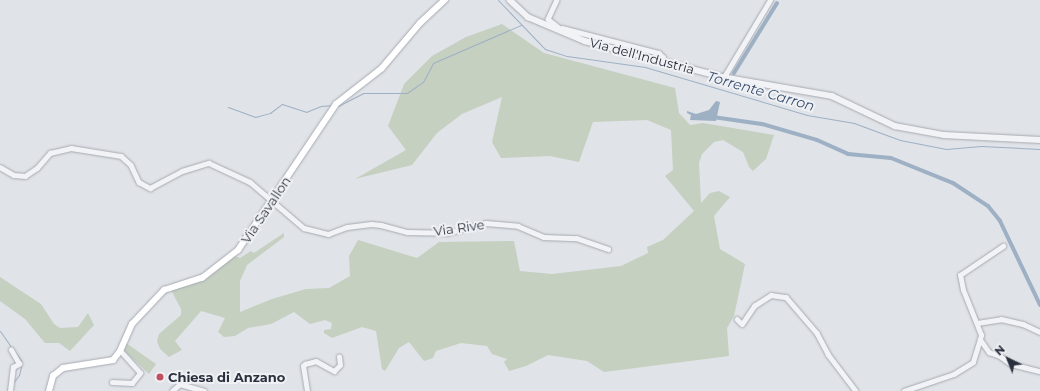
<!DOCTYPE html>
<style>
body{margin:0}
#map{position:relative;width:1040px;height:391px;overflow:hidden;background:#e0e3e7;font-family:Montserrat,sans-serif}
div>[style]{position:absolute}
.green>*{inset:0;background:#c5d0c1}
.water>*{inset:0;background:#9eb0c4}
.stream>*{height:1px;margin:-0.5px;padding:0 0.5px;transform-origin:0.5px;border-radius:0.5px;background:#9eb0c4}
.canal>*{height:4px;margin:-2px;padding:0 2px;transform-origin:2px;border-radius:2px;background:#9eb0c4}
.roads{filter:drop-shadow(0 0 1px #a6aab1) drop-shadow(0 0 1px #a6aab1)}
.minor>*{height:4.5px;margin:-2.25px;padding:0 2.25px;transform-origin:2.25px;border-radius:2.25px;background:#f2f3f6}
.tertiary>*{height:5.5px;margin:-2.75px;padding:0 2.75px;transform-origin:2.75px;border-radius:2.75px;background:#f2f3f6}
.secondary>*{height:6px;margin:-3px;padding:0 3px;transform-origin:3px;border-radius:3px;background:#fff}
.dots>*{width:11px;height:11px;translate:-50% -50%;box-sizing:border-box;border:2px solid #eff1f5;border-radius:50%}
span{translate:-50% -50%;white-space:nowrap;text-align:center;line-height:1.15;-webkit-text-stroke:4px #eff1f5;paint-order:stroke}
.street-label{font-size:13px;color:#2a313d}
.poi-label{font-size:13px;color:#2a313d;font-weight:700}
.left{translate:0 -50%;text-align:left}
.water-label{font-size:14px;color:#384f6d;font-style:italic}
.north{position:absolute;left:988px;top:339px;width:40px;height:40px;-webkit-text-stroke:3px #eff1f5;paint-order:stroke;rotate:317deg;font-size:11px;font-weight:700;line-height:16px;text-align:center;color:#2a313d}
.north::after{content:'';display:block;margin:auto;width:14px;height:18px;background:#2a313d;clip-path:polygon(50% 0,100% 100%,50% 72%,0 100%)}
</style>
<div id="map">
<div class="green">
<div style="clip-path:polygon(502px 24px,544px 53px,675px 88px,679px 113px,690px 125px,703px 123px,774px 135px,766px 159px,753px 171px,749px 167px,743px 152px,723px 140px,714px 142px,702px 154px,699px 163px,701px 203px,710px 193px,719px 191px,730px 197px,714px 216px,720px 249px,745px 264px,734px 316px,727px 328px,729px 356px,604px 372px,587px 361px,548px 355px,526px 366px,509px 371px,504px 362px,507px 359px,492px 354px,487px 346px,461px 343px,436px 351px,433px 358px,424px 361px,409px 342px,399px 348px,385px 371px,382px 369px,376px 331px,362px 327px,332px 338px,324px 333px,324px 330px,331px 329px,332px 323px,325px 320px,310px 324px,294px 312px,271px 324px,248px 328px,235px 336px,224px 337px,218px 332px,225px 318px,201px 311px,175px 341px,182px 350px,169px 357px,160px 349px,157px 341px,159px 334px,181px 315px,181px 309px,171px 290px,203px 281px,235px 256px,240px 258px,251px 251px,254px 253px,284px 233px,284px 237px,247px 265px,240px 281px,240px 312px,272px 299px,306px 289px,329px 288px,350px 276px,349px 256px,358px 240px,417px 258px,439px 242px,514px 241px,520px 271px,552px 274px,621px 266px,648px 253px,647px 247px,663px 240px,694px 211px,665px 176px,673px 170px,671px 130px,647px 120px,593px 122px,579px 162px,550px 156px,501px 158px,492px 142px,502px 97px,462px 114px,437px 133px,412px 165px,355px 179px,406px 150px,388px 126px,404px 84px,432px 56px,466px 37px)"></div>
<div style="clip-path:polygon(0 277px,41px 304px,54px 324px,60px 328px,78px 327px,88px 313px,94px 325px,70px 351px,59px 343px,45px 343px,25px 319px,0 301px)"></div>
<div style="clip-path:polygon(126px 343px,156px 364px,149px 374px,124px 351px)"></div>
</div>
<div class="water">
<div style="clip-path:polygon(716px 101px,720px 102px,716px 121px,690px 120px,691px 115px,687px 113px,687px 111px,696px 114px,709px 110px)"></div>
</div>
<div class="stream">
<div style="left:498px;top:0;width:68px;rotate:46.2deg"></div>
<div style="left:545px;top:49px;width:23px;rotate:18deg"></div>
<div style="left:567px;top:56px;width:79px;rotate:8deg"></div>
<div style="left:645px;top:67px;width:169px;rotate:16.5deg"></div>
<div style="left:807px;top:115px;width:48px;rotate:9.7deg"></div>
<div style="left:854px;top:123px;width:49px;rotate:20.3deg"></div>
<div style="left:900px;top:140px;width:47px;rotate:11.1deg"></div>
<div style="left:946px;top:149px;width:35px;rotate:-5deg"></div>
<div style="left:981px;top:146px;width:59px;rotate:2.9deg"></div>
<div style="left:338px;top:106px;width:28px;rotate:-27deg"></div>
<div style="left:363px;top:93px;width:44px"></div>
<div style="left:407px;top:93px;width:19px;rotate:-35deg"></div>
<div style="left:423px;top:82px;width:21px;rotate:-62deg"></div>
<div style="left:433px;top:63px;width:96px;rotate:-23.4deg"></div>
<div style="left:228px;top:107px;width:29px;rotate:20deg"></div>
<div style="left:255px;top:117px;width:16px;rotate:-15deg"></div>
<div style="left:270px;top:113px;width:15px;rotate:-37deg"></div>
<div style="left:282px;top:104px;width:25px;rotate:18deg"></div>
<div style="left:306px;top:112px;width:16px;rotate:-22deg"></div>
<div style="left:321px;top:106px;width:12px;rotate:-5deg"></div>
<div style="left:0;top:331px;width:21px;rotate:55deg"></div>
<div style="left:13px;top:383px;width:10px;rotate:-53deg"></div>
<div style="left:19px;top:375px;width:8px;rotate:-76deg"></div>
<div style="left:21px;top:367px;width:7px;rotate:-90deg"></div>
<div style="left:21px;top:360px;width:10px;rotate:-127deg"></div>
</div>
<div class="canal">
<div style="left:734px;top:73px;width:82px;rotate:-58.4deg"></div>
<div style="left:713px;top:117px;width:49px;rotate:8.1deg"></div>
<div style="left:762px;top:124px;width:57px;rotate:16.2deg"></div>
<div style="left:817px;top:140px;width:34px;rotate:24deg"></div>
<div style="left:848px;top:154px;width:43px;rotate:5.3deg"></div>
<div style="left:891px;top:158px;width:67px;rotate:22deg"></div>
<div style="left:953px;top:183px;width:42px;rotate:33.3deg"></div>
<div style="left:988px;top:206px;width:19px;rotate:51deg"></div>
<div style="left:1000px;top:221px;width:93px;rotate:64.5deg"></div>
</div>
<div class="roads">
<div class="minor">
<div style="left:557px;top:0;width:21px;rotate:115deg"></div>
<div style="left:548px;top:19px;width:16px;rotate:38deg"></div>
<div style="left:562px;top:28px;width:100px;rotate:14.5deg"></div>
<div style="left:659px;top:53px;width:6px;rotate:45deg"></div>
<div style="left:663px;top:57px;width:4px;rotate:90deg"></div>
<div style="left:724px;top:77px;width:90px;rotate:-59.1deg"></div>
<div style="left:0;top:167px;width:16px;rotate:30deg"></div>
<div style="left:14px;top:175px;width:11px;rotate:5deg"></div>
<div style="left:25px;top:176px;width:14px;rotate:-34deg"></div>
<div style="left:37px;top:168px;width:20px;rotate:-49deg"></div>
<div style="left:50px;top:153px;width:22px;rotate:-13deg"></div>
<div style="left:71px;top:148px;width:51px;rotate:9.1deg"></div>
<div style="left:121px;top:156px;width:13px;rotate:42deg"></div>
<div style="left:131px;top:165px;width:19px;rotate:65deg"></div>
<div style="left:139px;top:182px;width:13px;rotate:29deg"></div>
<div style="left:150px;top:188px;width:36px;rotate:-28deg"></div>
<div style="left:182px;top:171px;width:28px;rotate:-17deg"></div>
<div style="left:209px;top:163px;width:45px;rotate:24.9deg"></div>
<div style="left:250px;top:182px;width:71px;rotate:40.4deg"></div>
<div style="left:304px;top:228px;width:25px;rotate:14deg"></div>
<div style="left:328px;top:234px;width:20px;rotate:-20deg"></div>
<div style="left:347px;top:227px;width:24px;rotate:-7deg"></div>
<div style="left:371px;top:224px;width:10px;rotate:6deg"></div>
<div style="left:381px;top:225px;width:27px;rotate:15deg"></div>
<div style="left:407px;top:232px;width:39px;rotate:1deg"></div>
<div style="left:446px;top:233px;width:41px;rotate:-14deg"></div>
<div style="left:486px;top:223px;width:32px;rotate:5deg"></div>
<div style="left:518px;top:226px;width:28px;rotate:23deg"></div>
<div style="left:544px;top:237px;width:32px;rotate:2deg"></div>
<div style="left:576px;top:238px;width:34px;rotate:19deg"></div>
<div style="left:737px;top:319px;width:7px;rotate:45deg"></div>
<div style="left:742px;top:324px;width:22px;rotate:-56deg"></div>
<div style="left:754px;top:306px;width:20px;rotate:-33deg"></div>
<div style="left:771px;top:295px;width:15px;rotate:8deg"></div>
<div style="left:786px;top:297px;width:48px;rotate:49.3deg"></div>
<div style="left:817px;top:333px;width:24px;rotate:62deg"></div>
<div style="left:828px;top:354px;width:46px;rotate:52.9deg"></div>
<div style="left:977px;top:323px;width:24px;rotate:-9deg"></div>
<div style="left:1001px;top:319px;width:23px;rotate:13deg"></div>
<div style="left:1023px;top:324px;width:19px;rotate:25deg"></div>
<div style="left:980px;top:339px;width:16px;rotate:55deg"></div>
<div style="left:989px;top:352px;width:12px;rotate:20deg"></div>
<div style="left:1000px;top:356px;width:14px;rotate:36deg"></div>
<div style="left:1011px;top:364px;width:30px;rotate:14deg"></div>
<div style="left:112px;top:382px;width:20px;rotate:3deg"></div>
<div style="left:132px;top:383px;width:13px;rotate:-51deg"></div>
<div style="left:140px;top:373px;width:30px;rotate:-132deg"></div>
<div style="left:10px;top:391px;width:24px;rotate:-83deg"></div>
<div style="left:13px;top:367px;width:7px;rotate:-27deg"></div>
<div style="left:19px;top:364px;width:16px;rotate:-120deg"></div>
<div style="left:172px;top:391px;width:11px;rotate:-41deg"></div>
<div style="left:180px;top:384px;width:25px;rotate:16deg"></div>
<div style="left:307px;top:391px;width:25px;rotate:-99deg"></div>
<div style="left:303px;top:366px;width:3px;rotate:-45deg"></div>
<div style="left:305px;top:364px;width:11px;rotate:-15deg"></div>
<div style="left:316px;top:361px;width:21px;rotate:29deg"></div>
<div style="left:334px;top:371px;width:8px;rotate:-45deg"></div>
<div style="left:340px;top:365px;width:8px;rotate:-97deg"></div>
<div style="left:904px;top:391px;width:53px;rotate:-18.8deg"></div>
<div style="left:954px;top:374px;width:22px;rotate:-32deg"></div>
<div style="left:973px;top:362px;width:28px;rotate:-73deg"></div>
<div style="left:981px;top:335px;width:48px;rotate:-111.8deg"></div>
<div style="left:963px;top:290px;width:15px;rotate:-101deg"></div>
<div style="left:960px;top:275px;width:52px;rotate:-34deg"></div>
</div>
<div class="tertiary">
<div style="left:510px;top:0;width:25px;rotate:43deg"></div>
<div style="left:528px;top:17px;width:62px;rotate:22.8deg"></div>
<div style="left:585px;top:41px;width:142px;rotate:14.7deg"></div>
<div style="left:722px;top:77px;width:112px;rotate:9.8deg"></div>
<div style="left:832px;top:96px;width:70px;rotate:25.5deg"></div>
<div style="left:895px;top:126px;width:50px;rotate:10.4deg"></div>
<div style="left:944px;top:135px;width:96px;rotate:3deg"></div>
</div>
<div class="secondary">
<div style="left:49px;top:391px;width:16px;rotate:-75deg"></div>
<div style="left:53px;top:376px;width:13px;rotate:-39deg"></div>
<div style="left:63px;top:368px;width:51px;rotate:-9.1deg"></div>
<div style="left:113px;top:360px;width:11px;rotate:-52deg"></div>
<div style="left:120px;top:351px;width:30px;rotate:-66deg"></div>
<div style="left:132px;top:324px;width:47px;rotate:-46.7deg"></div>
<div style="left:164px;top:290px;width:40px;rotate:-18deg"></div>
<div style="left:202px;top:278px;width:46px;rotate:-37.9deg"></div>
<div style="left:238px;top:250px;width:176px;rotate:-56.1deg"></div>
<div style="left:336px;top:104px;width:58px;rotate:-38deg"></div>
<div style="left:382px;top:68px;width:59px;rotate:-49.8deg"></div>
<div style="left:420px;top:23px;width:34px;rotate:-43deg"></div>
</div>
</div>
<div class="dots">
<div style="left:160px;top:377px;background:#c15061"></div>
</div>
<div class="street-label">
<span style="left:642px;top:56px;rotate:15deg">Via dell'Industria</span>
<span style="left:266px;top:210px;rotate:-56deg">Via Savallon</span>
<span style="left:459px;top:228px;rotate:-8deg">Via Rive</span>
</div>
<div class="poi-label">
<span class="left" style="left:168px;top:377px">Chiesa di Anzano</span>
</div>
<div class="water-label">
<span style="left:761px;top:91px;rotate:16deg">Torrente Carron</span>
</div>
<div class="north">N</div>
</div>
